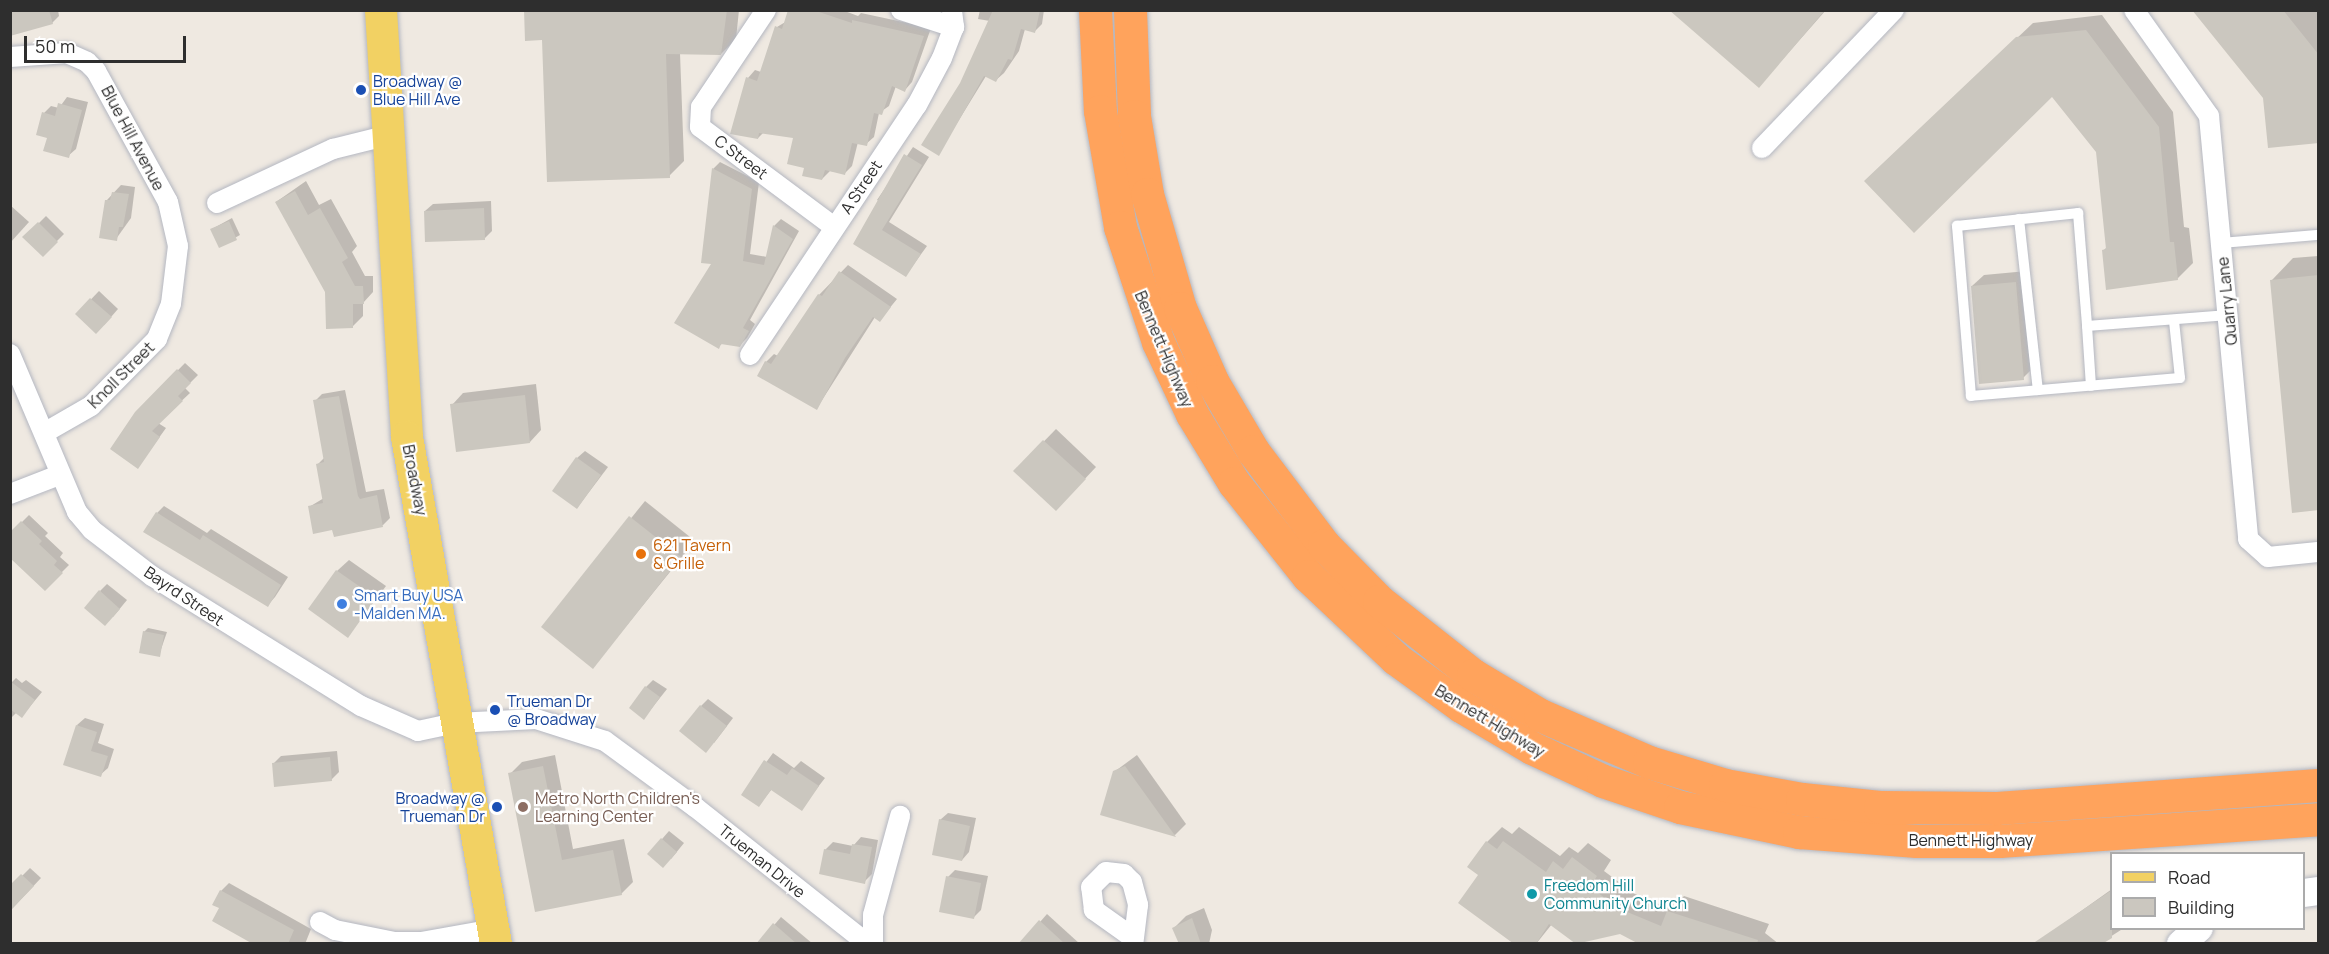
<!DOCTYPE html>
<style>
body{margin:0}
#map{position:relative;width:2329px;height:954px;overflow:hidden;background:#efe9e1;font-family:Manrope,sans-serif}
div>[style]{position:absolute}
.shadow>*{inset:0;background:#0003}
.building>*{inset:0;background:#cbc7bf}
.roads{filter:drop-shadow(0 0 2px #b4b7c1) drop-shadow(0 0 2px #b4b7c1)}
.lane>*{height:10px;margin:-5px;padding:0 5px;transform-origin:5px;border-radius:5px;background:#fff}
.street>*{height:20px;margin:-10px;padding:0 10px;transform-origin:10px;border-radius:10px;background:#fff}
.secondary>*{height:28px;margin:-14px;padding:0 14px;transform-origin:14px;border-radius:14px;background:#fff}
.primary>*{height:32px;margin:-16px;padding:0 16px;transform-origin:16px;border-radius:16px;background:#f2d163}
.highway>*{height:33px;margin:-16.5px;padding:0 16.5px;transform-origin:16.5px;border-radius:16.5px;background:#ffa35c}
.dots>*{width:16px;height:16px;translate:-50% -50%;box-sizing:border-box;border:3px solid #fff;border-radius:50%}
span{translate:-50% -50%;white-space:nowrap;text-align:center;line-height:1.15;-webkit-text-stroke:4.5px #fff;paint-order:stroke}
.transit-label{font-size:16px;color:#164399}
.left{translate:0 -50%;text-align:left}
.right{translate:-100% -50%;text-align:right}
.street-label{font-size:16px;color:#2e2e2e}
.food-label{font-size:16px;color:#c56008}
.shop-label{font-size:16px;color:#366cbe}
.education-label{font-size:16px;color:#785e54}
.culture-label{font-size:16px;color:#0d838f}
.frame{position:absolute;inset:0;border:12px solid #2e2e2e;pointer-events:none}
.legend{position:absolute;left:2110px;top:852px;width:195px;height:78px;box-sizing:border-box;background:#fff;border:2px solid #ababab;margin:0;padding:8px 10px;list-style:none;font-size:18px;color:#2e2e2e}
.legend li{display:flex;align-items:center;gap:12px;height:30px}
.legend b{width:30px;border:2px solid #ababab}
.scale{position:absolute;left:24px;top:36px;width:162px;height:27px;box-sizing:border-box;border:3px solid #2e2e2e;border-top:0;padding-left:8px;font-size:18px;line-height:21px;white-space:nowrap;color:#2e2e2e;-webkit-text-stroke:4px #fff;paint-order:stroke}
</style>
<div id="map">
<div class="shadow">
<div style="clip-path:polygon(10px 10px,58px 10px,59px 16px,52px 23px)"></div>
<div style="clip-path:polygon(526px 10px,739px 10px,736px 39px,721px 54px,680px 53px,684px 161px,669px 176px,544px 39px)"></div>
<div style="clip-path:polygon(790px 10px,842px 10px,858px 16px,861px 13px,931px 28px,912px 82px,905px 90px,896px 86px,889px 106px,879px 113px,874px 137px,866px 144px,858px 142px,852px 166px,845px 173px,830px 171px,822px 179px,806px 166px,794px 136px,764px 132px,758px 138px,748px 78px,755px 70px,761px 72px,777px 27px,787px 21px)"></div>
<div style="clip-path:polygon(980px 10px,1044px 10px,1042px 24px,1035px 31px,1025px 29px,1019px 51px,1004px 73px,996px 80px,986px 76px,938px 154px,961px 83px,990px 21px,978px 19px)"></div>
<div style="clip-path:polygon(1671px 10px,1826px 10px,1759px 86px)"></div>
<div style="clip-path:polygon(2201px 10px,2318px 10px,2318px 141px,2265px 97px)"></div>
<div style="clip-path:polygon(2102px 15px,2173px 112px,2184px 227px,2189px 228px,2193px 263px,2177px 279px,2103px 251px,2107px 247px,2097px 151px,2052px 94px,1882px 166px,2033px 23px)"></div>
<div style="clip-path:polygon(67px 97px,88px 102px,76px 149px,68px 156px,49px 137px,44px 113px,51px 106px,59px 108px)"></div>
<div style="clip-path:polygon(913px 147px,929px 157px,889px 222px,927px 246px,906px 275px,855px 244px,881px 202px,877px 200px)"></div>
<div style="clip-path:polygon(720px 162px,759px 182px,750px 254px,767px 257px,774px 226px,781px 219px,799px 231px,750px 320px,755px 324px,747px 338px,739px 346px,723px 343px,718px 347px,713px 169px)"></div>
<div style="clip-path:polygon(306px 181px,319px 205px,331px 199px,357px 246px,352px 252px,365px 276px,373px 276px,373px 292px,363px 303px,363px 316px,352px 327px,276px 202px)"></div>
<div style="clip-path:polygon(121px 185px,135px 187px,131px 218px,116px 239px,107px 200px)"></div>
<div style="clip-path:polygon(491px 201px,492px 231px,484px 239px,425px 211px,433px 204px)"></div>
<div style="clip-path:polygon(10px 205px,29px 222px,10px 243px)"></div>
<div style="clip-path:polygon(46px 216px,64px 234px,43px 255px,25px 237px)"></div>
<div style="clip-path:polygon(232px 218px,240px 235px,220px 246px,212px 229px)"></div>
<div style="clip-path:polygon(2318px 256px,2318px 509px,2272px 280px,2293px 258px)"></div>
<div style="clip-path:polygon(848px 265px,897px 299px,880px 320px,875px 317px,817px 408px,766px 362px,774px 354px,778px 356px,819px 295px)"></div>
<div style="clip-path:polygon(2027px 271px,2035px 366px,2023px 378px,1972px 286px,1984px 275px)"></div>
<div style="clip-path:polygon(99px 291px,118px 309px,104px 325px,77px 314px)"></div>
<div style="clip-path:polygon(185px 363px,198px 375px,185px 388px,190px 393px,158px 423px,166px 428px,138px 467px,136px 413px)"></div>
<div style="clip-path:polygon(536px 384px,541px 430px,530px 442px,452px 405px,463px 393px)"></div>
<div style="clip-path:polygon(345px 390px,366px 492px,384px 489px,390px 518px,383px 525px,335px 536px,333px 528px,309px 507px,324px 498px,318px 464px,325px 457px,315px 401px,322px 394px)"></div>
<div style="clip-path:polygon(1056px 429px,1096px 467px,1067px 498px,1015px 471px)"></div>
<div style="clip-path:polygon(585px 451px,608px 467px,577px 508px,577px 458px)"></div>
<div style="clip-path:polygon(645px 501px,695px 541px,593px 667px,543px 627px)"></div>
<div style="clip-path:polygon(164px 506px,207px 533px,211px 529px,288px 577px,275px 597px,268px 605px,157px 513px)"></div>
<div style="clip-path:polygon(29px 515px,48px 533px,45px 536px,63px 553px,60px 557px,69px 565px,45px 589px,10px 534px)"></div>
<div style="clip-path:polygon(349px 560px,386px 586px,348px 636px,337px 571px)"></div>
<div style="clip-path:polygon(107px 584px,127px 600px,113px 617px,100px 591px)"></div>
<div style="clip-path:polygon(148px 628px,167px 632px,159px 655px,144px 632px)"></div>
<div style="clip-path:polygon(16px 678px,22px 683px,26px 680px,42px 692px,22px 716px,17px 712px,12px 717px,10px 684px)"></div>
<div style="clip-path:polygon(653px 680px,667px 689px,644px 718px,646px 687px)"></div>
<div style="clip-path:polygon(708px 699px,733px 718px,714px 743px,701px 706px)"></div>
<div style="clip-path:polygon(85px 718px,104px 724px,98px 743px,114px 749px,108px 768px,100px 775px,77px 725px)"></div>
<div style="clip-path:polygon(337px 751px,339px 772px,331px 780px,274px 763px,281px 756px)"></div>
<div style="clip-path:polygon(773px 753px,794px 768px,801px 761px,825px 778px,801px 809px,772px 789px,759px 805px,743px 794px)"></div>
<div style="clip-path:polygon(555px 755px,573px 849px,624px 839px,633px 882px,621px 894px,537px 910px,510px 774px,522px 762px)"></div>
<div style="clip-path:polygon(1137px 755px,1186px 824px,1175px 835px,1102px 814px,1114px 772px)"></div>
<div style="clip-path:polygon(948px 813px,976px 818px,969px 852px,962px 860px,940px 820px)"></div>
<div style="clip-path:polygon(1502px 827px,1512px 834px,1519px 827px,1560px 856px,1569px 847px,1578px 853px,1588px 843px,1611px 860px,1604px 871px,1635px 894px,1671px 909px,1684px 896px,1769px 924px,1765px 933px,1779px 944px,1643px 944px,1620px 933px,1552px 924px,1536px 944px,1480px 874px,1487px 842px)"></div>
<div style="clip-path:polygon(669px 831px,684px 843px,671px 859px,649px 854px)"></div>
<div style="clip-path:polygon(861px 837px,878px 840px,872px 874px,864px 882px,825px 850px,833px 842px,853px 846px)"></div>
<div style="clip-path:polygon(30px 868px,41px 878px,10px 911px,10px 888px)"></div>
<div style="clip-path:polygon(955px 870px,988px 876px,981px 910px,974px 917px,948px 877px)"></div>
<div style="clip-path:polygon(229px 883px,311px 929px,305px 944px,263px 944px,221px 891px)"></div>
<div style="clip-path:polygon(2112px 889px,2112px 928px,2124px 928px,2099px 944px,2046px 936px)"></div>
<div style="clip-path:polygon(1204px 908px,1212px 930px,1209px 944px,1180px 944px,1174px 928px,1186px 916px)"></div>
<div style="clip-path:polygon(1047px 914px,1080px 944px,1032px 944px,1040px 922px)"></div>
<div style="clip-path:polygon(781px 917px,813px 944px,758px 944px)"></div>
</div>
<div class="building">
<div style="clip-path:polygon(10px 10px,49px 10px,53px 24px,10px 36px)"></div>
<div style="clip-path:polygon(524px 10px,727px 10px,721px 55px,666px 54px,670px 178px,547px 182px,542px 40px,525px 41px)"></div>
<div style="clip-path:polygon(788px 10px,813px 10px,852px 23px,852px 20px,924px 36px,905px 92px,892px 86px,882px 115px,874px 113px,867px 146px,852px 143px,845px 175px,825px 170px,822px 180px,802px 176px,804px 168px,787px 164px,793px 138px,759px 133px,758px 139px,730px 134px,746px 77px,757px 81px,775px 26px,782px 29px)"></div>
<div style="clip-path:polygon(993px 10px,1040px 10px,1035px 33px,1021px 29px,1012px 60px,1008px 59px,996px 82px,984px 76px,939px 156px,921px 145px,960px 83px)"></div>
<div style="clip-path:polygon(1669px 10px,1825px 10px,1759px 88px)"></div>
<div style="clip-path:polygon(2192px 10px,2283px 10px,2319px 55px,2319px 143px,2268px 148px,2263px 98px)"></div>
<div style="clip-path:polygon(2086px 30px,2159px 127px,2170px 242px,2174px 242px,2178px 280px,2106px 290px,2102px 250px,2106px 249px,2096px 152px,2052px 97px,1914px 233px,1864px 181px,2016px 37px)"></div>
<div style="clip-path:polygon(58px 103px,82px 110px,69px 158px,43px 151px,47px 138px,36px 135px,42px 112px,55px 116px)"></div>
<div style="clip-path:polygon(904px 154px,922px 165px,882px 230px,921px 254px,906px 277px,853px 244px)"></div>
<div style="clip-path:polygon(712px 168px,752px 189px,743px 261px,764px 265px,773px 225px,793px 239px,743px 328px,749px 331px,740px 347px,721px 344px,719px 349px,674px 323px,711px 264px,701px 263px)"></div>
<div style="clip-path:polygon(295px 191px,308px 215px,320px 208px,348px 258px,342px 262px,355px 286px,363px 286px,364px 304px,353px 304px,353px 328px,326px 329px,325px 292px,275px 202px)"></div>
<div style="clip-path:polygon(112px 192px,129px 194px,123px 227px,119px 227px,117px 241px,99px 238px,105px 200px,110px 200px)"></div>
<div style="clip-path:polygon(484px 208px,485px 240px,425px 242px,424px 211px)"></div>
<div style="clip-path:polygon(229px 221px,237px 240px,219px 248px,210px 229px)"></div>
<div style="clip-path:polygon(38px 222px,58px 242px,43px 257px,22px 237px)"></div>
<div style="clip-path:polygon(839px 271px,891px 307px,880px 322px,873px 317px,845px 358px,817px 410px,757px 376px,765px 361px,771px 364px,818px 294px,822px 296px)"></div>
<div style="clip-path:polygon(2319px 275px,2319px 510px,2292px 513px,2270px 280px)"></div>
<div style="clip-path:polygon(2016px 282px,2024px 380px,1979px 384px,1971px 286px)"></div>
<div style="clip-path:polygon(90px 298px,112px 317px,96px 334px,75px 314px)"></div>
<div style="clip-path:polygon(177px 369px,191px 383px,178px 396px,183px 401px,152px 431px,160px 437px,138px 469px,110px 449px,135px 412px)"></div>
<div style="clip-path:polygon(525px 395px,530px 443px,456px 452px,450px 404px)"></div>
<div style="clip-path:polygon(339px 396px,358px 496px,360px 499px,377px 495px,383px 527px,334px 537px,332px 530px,313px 534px,308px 506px,323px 503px,316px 464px,324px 462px,313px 400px)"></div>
<div style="clip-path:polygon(1043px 440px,1086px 479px,1056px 511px,1013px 471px)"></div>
<div style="clip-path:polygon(576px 457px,601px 475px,577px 509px,552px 491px)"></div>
<div style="clip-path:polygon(156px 512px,200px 540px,203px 535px,281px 585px,268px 607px,143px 532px)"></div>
<div style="clip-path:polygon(629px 516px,681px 557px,593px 669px,541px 627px)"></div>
<div style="clip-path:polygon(21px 521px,42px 541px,39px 544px,57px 561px,54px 565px,63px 573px,45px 591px,10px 558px,10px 532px)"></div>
<div style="clip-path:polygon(336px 570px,376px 598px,348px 638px,308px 609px)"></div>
<div style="clip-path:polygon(99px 590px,120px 609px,105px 626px,84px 608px)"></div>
<div style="clip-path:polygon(143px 631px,164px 635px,160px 657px,139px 653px)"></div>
<div style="clip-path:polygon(10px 681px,35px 700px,22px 718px,10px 709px)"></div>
<div style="clip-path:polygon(645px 686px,660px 697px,644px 720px,629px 708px)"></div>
<div style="clip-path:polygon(700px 705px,727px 726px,706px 753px,679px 731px)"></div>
<div style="clip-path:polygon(76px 725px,97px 732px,91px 751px,108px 756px,101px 777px,63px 765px)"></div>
<div style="clip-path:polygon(330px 757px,332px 781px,274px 787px,272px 763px)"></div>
<div style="clip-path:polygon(764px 760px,787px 775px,792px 768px,819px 786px,802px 811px,771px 790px,759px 807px,741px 795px)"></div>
<div style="clip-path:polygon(543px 766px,562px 860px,613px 850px,622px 895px,535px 912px,508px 773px)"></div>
<div style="clip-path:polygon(1125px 766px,1176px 837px,1100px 815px,1113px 771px)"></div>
<div style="clip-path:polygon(939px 819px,970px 826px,962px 861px,932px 855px)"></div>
<div style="clip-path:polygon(661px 838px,677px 852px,663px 868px,647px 854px)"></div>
<div style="clip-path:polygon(1486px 841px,1497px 849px,1503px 841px,1546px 872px,1553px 861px,1563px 869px,1572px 857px,1597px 876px,1590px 887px,1620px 909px,1661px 926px,1667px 911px,1758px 940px,1757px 944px,1639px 944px,1620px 934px,1576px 944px,1549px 924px,1536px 944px,1514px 944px,1458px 903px,1478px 875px,1467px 867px)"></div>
<div style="clip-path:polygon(852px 844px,872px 847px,865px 884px,819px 874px,824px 849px,850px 854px)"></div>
<div style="clip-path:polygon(21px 874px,34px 886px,10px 911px,10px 885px)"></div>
<div style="clip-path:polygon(946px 876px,981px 883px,974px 919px,939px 912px)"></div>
<div style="clip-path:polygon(220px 890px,294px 930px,288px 944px,253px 944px,212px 921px,219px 908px,212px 905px)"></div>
<div style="clip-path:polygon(2112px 890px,2112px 938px,2102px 944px,2032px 944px)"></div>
<div style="clip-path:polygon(1192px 918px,1201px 944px,1179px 944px,1172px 928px)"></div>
<div style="clip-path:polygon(1039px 920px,1065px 944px,1018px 944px)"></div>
<div style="clip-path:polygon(773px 923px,797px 944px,756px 944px)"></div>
</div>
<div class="roads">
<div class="lane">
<div style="left:2019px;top:219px;width:172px;rotate:83.7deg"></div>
<div style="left:2220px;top:243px;width:98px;rotate:-4.7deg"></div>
<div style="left:2174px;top:321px;width:57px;rotate:84deg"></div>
<div style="left:2180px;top:378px;width:210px;rotate:175.1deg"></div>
<div style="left:1971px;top:396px;width:171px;rotate:-94.7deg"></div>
<div style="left:1957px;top:226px;width:122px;rotate:-6.1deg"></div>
<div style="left:2078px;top:213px;width:113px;rotate:85.4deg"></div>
<div style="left:2087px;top:326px;width:142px;rotate:-4.4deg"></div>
<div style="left:2087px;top:326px;width:60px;rotate:86.2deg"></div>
</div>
<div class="street">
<div style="left:766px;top:10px;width:117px;rotate:123.8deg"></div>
<div style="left:701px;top:107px;width:20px;rotate:93deg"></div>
<div style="left:700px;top:127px;width:166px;rotate:36.7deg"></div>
<div style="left:901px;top:10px;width:56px;rotate:17.8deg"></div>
<div style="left:2134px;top:10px;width:130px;rotate:54.7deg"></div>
<div style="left:2209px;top:116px;width:425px;rotate:84.7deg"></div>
<div style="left:2248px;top:539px;width:27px;rotate:42deg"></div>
<div style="left:2268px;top:557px;width:50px;rotate:-5.7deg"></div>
<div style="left:10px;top:57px;width:57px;rotate:-4deg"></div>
<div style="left:67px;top:53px;width:22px;rotate:24deg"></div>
<div style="left:87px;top:62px;width:13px;rotate:45deg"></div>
<div style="left:96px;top:71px;width:149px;rotate:61.2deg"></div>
<div style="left:168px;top:202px;width:45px;rotate:77.2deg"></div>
<div style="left:178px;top:246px;width:58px;rotate:96.9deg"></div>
<div style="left:171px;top:304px;width:38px;rotate:112deg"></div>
<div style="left:157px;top:339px;width:94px;rotate:134.6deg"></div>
<div style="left:91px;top:406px;width:54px;rotate:150.1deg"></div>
<div style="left:1762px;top:148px;width:191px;rotate:-46.3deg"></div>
<div style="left:217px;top:203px;width:128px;rotate:-25deg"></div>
<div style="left:333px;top:149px;width:58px;rotate:-14deg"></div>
<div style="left:10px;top:354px;width:172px;rotate:67deg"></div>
<div style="left:77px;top:512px;width:23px;rotate:50deg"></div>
<div style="left:92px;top:530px;width:76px;rotate:37.5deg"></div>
<div style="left:152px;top:576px;width:246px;rotate:31.9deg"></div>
<div style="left:361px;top:706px;width:62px;rotate:23.7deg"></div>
<div style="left:418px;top:731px;width:39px;rotate:-12deg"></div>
<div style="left:456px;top:723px;width:80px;rotate:-2.9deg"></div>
<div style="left:536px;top:719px;width:72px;rotate:17.7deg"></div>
<div style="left:605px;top:741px;width:112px;rotate:36.3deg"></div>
<div style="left:695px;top:807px;width:221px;rotate:38.4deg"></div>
<div style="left:750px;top:355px;width:301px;rotate:-56.3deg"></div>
<div style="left:917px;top:105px;width:53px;rotate:-62deg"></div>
<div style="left:942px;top:58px;width:33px;rotate:-69deg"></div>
<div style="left:954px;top:27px;width:17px;rotate:-97deg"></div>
<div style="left:10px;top:494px;width:53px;rotate:-21.2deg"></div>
<div style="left:320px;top:922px;width:17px;rotate:28deg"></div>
<div style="left:335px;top:930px;width:61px;rotate:11.3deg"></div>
<div style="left:395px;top:942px;width:26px"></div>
<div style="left:421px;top:942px;width:74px;rotate:-10.1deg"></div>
<div style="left:1132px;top:937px;width:47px;rotate:-144.6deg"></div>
<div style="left:1094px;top:910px;width:23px;rotate:-97deg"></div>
<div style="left:1091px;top:887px;width:21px;rotate:-45deg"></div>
<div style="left:1106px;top:872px;width:18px;rotate:6deg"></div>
<div style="left:1124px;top:874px;width:11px;rotate:45deg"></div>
<div style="left:1132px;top:882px;width:24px;rotate:75deg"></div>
<div style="left:1138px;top:905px;width:39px;rotate:97deg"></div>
<div style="left:873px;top:944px;width:29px;rotate:-90deg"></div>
<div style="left:873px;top:915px;width:103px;rotate:-74.7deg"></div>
</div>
<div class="secondary">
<div style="left:2304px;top:893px;width:14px;rotate:-8deg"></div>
<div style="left:2181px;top:944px;width:24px;rotate:-42deg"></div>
</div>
<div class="primary">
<div style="left:381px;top:10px;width:428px;rotate:86.5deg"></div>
<div style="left:407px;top:437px;width:515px;rotate:80.04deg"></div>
</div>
<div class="highway">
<div style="left:1095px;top:10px;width:101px;rotate:87.2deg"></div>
<div style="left:1100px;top:111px;width:118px;rotate:80.2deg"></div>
<div style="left:1120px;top:227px;width:121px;rotate:71.7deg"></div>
<div style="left:1158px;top:342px;width:80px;rotate:64.7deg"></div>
<div style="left:1192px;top:414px;width:81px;rotate:58.7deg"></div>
<div style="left:1234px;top:483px;width:119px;rotate:51.5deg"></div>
<div style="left:1308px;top:576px;width:121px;rotate:43.3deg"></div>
<div style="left:1396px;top:659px;width:80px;rotate:35.9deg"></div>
<div style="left:1461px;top:706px;width:82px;rotate:30.6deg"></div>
<div style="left:1532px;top:748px;width:78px;rotate:24.9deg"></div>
<div style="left:1603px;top:781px;width:81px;rotate:18.7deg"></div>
<div style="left:1680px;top:807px;width:122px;rotate:11.9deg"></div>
<div style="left:1799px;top:832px;width:118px;rotate:4.4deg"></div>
<div style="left:1917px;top:841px;width:82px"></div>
<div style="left:1999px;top:841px;width:320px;rotate:-3.9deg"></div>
<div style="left:1130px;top:10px;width:106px;rotate:87.8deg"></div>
<div style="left:1134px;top:116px;width:79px;rotate:80.5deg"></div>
<div style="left:1147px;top:194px;width:119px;rotate:73.9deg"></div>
<div style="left:1180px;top:308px;width:80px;rotate:66.3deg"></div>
<div style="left:1212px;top:381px;width:81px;rotate:59.6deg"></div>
<div style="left:1253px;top:451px;width:118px;rotate:52.9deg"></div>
<div style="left:1324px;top:545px;width:78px;rotate:45.5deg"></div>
<div style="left:1379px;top:601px;width:120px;rotate:38.2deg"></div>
<div style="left:1473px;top:675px;width:78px;rotate:30.8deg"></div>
<div style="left:1540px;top:715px;width:119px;rotate:23.3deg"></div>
<div style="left:1649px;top:762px;width:79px;rotate:16.8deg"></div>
<div style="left:1725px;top:785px;width:78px;rotate:10.3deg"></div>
<div style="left:1802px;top:799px;width:78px;rotate:5.9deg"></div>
<div style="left:1880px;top:807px;width:117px;rotate:0.5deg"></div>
<div style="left:1997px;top:808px;width:322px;rotate:-4.1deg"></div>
</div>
</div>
<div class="dots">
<div style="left:361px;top:90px;background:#1a4fb4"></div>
<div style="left:641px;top:554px;background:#e8710a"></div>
<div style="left:342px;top:604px;background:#3f7fe0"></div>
<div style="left:495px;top:710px;background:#1a4fb4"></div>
<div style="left:497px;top:807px;background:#1a4fb4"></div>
<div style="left:523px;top:807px;background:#8d6e63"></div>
<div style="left:1532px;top:894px;background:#0f9aa8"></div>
</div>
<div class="transit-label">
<span class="left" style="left:373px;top:90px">Broadway @<br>Blue Hill Ave</span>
<span class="left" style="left:507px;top:710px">Trueman Dr<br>@ Broadway</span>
<span class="right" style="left:485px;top:807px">Broadway @<br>Trueman Dr</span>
</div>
<div class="street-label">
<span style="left:133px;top:138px;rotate:62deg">Blue Hill Avenue</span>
<span style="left:741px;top:157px;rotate:37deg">C Street</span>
<span style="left:861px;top:187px;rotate:-56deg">A Street</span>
<span style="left:2227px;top:301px;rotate:-96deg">Quarry Lane</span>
<span style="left:1164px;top:349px;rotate:67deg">Bennett Highway</span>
<span style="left:121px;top:375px;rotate:-45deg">Knoll Street</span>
<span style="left:415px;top:480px;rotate:79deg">Broadway</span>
<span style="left:184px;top:596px;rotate:34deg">Bayrd Street</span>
<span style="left:1490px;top:721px;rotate:31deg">Bennett Highway</span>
<span style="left:1971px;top:840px">Bennett Highway</span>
<span style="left:762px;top:861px;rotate:39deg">Trueman Drive</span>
</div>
<div class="food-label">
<span class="left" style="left:653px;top:554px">621 Tavern<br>&amp; Grille</span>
</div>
<div class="shop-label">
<span class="left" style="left:354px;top:604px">Smart Buy USA<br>-Malden MA.</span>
</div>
<div class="education-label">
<span class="left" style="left:535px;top:807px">Metro North Children's<br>Learning Center</span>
</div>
<div class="culture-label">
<span class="left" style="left:1544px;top:894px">Freedom Hill<br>Community Church</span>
</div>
<div class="frame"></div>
<ul class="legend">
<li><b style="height:8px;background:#f2d163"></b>Road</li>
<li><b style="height:16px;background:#cbc7bf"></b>Building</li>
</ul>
<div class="scale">50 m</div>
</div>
